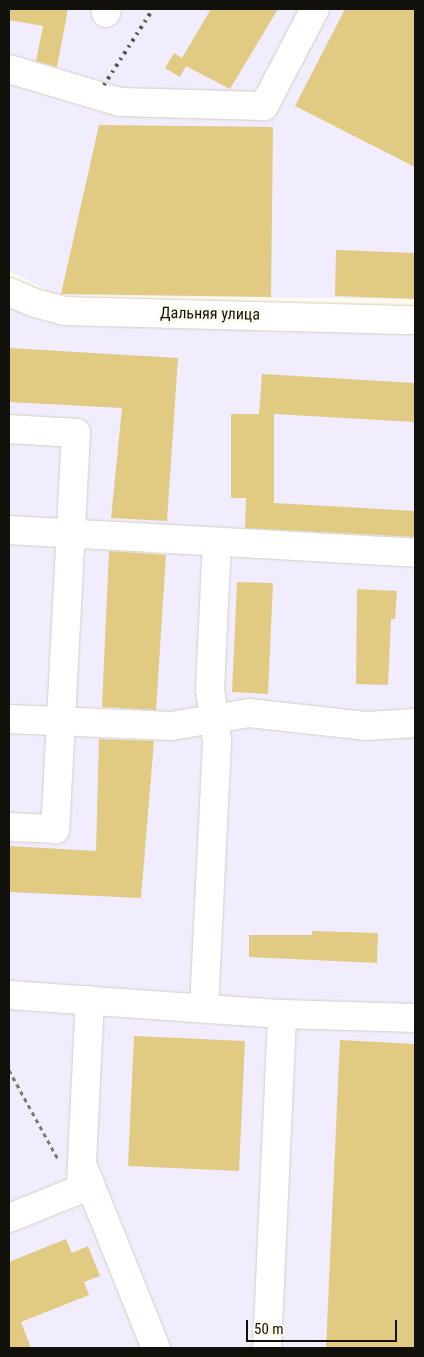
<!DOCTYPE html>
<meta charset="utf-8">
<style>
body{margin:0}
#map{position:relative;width:424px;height:1357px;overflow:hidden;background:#fefaec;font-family:"Roboto Condensed",sans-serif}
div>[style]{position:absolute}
.industrial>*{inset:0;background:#f2edfe}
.building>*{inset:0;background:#e1ca82}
.path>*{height:3px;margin-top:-1.5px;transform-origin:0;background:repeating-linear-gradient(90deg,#7d7a70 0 4px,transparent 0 8px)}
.roads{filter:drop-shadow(0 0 1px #d4cfbf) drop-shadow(0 0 1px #d4cfbf)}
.minor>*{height:28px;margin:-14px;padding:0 14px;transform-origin:14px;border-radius:14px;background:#fff}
.rail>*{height:4px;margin-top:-2px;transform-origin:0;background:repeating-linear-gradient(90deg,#535148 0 2.5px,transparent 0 7.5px)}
span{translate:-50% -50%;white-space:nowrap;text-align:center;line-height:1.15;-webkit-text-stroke:5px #fefaec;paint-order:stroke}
.street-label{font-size:16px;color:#12100a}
.frame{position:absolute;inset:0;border:10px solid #12100a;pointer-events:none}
.scale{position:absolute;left:246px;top:1320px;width:151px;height:22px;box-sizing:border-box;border:2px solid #12100a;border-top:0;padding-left:6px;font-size:15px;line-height:18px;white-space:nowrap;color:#12100a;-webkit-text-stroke:4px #fefaec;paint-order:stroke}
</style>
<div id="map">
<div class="industrial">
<div style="clip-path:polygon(9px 9px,415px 9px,415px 299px,57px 295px,9px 271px)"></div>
<div style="clip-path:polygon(9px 306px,31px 317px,61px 324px,415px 334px,415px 1348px,9px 1348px)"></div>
</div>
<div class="building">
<div style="clip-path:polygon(9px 9px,68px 9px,57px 67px,36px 61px,43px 26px,9px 20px)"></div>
<div style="clip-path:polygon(211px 9px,278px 9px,230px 89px,186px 66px,180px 77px,165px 68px,174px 53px,182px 58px)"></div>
<div style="clip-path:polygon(345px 9px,415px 9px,415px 167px,295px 106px)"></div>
<div style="clip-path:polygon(99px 125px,273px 127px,271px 297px,61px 294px)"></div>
<div style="clip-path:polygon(336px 250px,415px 253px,415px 299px,335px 296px)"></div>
<div style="clip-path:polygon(9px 348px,178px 358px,167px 521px,111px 518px,122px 408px,9px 402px)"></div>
<div style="clip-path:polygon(262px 374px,415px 383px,415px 422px,274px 414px,274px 503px,415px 511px,415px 537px,245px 528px,246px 498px,231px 498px,231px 414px,259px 414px)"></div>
<div style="clip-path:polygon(109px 551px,166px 555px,156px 710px,102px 707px)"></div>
<div style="clip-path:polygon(237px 582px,273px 583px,268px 694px,232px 692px)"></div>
<div style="clip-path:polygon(357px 589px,397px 591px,395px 619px,391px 619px,388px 685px,356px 684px)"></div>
<div style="clip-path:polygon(99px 739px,154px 741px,141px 898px,9px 892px,9px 846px,96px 851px)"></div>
<div style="clip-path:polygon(312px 931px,378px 933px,377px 963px,249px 957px,249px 935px,312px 935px)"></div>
<div style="clip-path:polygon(134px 1036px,245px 1041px,239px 1171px,128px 1166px)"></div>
<div style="clip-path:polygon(340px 1040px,415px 1044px,415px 1348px,326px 1348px)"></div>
<div style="clip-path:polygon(66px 1239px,72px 1253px,88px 1246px,100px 1276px,84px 1282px,89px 1295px,21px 1322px,31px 1348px,9px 1348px,9px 1262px)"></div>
</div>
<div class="path">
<div style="left:9px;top:1070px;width:102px;rotate:61.2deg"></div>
</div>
<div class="roads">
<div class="minor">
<div style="left:106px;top:13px;width:4px;rotate:-76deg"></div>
<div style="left:9px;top:69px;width:116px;rotate:16.6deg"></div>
<div style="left:120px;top:102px;width:144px;rotate:1.6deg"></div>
<div style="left:264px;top:106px;width:110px;rotate:-62.3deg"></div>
<div style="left:9px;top:292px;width:28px;rotate:23deg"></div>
<div style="left:35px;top:303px;width:30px;rotate:15deg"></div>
<div style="left:64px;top:311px;width:351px;rotate:1.5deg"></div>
<div style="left:9px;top:429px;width:67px;rotate:3.4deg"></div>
<div style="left:76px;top:433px;width:397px;rotate:93deg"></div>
<div style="left:55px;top:829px;width:46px;rotate:-177.5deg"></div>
<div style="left:9px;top:530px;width:407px;rotate:3.2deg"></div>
<div style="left:9px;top:719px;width:162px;rotate:2.5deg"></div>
<div style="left:171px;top:726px;width:79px;rotate:-9.5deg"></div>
<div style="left:249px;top:713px;width:119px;rotate:6.3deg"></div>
<div style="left:367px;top:726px;width:48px;rotate:-3.6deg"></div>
<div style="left:9px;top:995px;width:274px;rotate:4deg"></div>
<div style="left:282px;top:1014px;width:133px;rotate:1.7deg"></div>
<div style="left:204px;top:1008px;width:268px;rotate:-87.2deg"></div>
<div style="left:217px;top:740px;width:51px;rotate:-97.8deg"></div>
<div style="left:210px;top:689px;width:147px;rotate:-87.3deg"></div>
<div style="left:82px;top:1164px;width:198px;rotate:68.1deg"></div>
<div style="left:81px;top:1182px;width:182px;rotate:-87.2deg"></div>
<div style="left:9px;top:1218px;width:88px;rotate:-21.9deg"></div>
<div style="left:267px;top:1348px;width:334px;rotate:-87.4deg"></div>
</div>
</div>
<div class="rail">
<div style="left:104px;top:85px;width:90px;rotate:-57.2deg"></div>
</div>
<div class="street-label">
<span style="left:210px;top:314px;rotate:1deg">Дальняя улица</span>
</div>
<div class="frame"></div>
<div class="scale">50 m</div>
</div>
